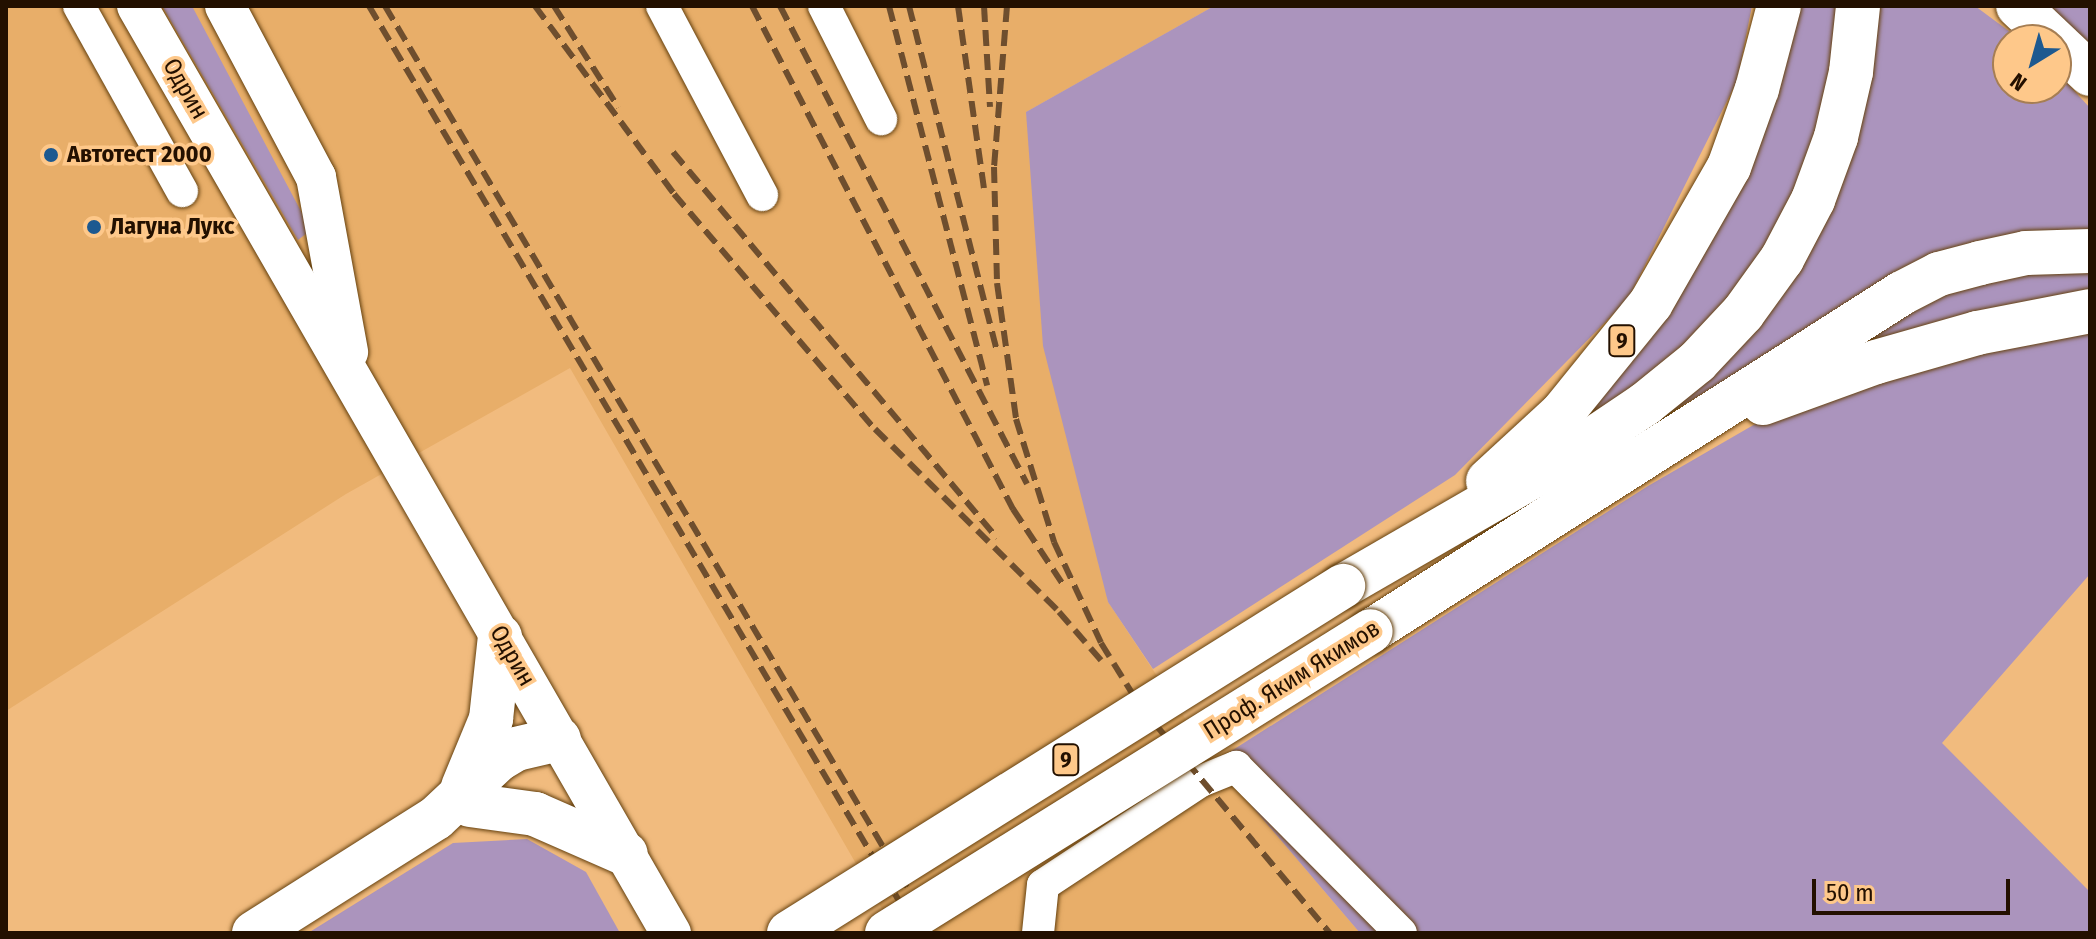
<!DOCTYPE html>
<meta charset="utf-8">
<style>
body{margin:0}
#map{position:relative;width:2096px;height:939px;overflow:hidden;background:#f1bb7e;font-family:"Fira Sans Condensed",sans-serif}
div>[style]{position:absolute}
.built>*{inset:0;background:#e8ae69}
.green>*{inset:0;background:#ab94bd}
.roads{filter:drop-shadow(0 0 2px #65410f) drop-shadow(0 0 2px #65410f)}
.minor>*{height:32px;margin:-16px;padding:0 16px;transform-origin:16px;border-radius:16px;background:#fff}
.major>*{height:40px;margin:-20px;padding:0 20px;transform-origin:20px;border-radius:20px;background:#fff}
.highway>*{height:44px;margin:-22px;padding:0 22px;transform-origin:22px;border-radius:22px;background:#fff}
.rail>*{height:6px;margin-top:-3px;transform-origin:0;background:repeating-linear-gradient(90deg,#6e4e2e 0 16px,transparent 0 24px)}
.bridges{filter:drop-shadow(0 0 2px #65410f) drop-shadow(0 0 2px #65410f)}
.highway-bridge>*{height:44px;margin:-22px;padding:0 22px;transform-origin:22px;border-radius:22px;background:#fff}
.dots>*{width:22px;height:22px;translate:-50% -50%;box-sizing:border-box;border:4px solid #fec88a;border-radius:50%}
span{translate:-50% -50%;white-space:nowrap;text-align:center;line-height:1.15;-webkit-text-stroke:7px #fec88a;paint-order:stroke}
.shield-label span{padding:2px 6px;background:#fec88a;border:2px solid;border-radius:6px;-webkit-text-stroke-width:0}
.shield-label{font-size:22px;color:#231000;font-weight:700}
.street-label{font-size:24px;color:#231000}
.poi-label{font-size:24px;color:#231000;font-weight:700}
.left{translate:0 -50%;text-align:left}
.frame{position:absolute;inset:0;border:8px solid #231000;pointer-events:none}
.north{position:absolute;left:1992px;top:24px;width:80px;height:80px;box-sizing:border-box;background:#fec88a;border:2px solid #a67e53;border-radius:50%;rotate:217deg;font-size:22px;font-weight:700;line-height:32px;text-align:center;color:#231000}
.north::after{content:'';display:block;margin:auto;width:28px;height:36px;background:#1d5990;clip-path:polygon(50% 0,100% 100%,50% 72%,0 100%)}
.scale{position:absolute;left:1812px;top:879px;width:198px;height:36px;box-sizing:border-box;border:4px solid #231000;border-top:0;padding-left:10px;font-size:24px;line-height:28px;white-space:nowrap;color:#231000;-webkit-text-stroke:6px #fec88a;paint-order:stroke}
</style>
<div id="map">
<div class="built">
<div style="clip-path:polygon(6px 6px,1214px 6px,1026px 112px,1108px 602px,1214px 762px,1360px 933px,896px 933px,570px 368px,346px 494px,6px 711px)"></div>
</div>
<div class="green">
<div style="clip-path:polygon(162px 6px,192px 6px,311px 230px,298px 240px)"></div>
<div style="clip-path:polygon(1214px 6px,1752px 6px,1737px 81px,1628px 299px,1455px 475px,1153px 669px,1108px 602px,1043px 346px,1026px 112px)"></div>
<div style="clip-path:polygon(1791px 6px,1844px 6px,1826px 143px,1720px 320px,1591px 421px,1581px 416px)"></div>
<div style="clip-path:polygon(1869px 6px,1975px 6px,2021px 40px,2008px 40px,2008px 88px,2056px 88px,2056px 71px,2090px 108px,2090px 238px,1755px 362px,1594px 459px,1752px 323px)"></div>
<div style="clip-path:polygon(2047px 6px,2090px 6px,2090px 47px)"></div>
<div style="clip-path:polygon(2090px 267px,2090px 304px,1855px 353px,1897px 308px,2013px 271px)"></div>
<div style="clip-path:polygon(2090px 332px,2090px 574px,1942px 743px,2090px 892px,2090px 933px,1360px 933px,1214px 762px,1648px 486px,1769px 416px,1933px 360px)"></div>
<div style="clip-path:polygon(527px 839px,586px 872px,620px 933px,308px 933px,453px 843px)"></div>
</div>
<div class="roads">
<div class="minor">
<div style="left:79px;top:6px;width:212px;rotate:60.9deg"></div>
<div style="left:662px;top:6px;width:214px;rotate:62.1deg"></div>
<div style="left:824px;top:6px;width:127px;rotate:63.2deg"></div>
<div style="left:1038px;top:933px;width:48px;rotate:-84.1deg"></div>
<div style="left:1043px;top:885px;width:189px;rotate:-33.4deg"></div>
<div style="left:1201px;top:781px;width:38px;rotate:-22deg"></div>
<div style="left:1236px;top:767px;width:234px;rotate:45.2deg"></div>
</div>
<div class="major">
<div style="left:137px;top:6px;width:1070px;rotate:60.06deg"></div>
<div style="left:225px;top:6px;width:194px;rotate:62deg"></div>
<div style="left:316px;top:177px;width:178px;rotate:79.6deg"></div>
</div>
<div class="highway">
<div style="left:2018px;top:6px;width:99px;rotate:43.4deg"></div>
<div style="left:1763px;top:403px;width:120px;rotate:-19.9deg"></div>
<div style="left:1876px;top:362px;width:105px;rotate:-16deg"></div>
<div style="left:1977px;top:333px;width:115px;rotate:-11deg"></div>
<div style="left:1488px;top:481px;width:100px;rotate:-42.6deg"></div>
<div style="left:1562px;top:413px;width:141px;rotate:-51deg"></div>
<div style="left:1651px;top:303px;width:157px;rotate:-60.2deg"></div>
<div style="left:1729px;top:167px;width:83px;rotate:-70.3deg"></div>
<div style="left:1757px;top:89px;width:86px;rotate:-75.2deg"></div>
<div style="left:1343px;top:586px;width:260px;rotate:-30deg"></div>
<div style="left:1568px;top:456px;width:93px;rotate:-34deg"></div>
<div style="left:1645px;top:404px;width:67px;rotate:-38.9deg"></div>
<div style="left:1697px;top:362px;width:67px;rotate:-46.8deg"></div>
<div style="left:1743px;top:313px;width:67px;rotate:-54.2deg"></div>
<div style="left:1782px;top:259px;width:67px;rotate:-62.3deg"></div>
<div style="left:1813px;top:200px;width:67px;rotate:-69.9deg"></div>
<div style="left:1836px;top:137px;width:67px;rotate:-77deg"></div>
<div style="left:1851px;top:72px;width:66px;rotate:-83.9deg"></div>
<div style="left:1371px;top:631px;width:629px;rotate:-32.48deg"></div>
<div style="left:1902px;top:293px;width:42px;rotate:-27.2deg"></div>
<div style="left:1939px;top:274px;width:42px;rotate:-15deg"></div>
<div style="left:1980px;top:263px;width:47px;rotate:-12.3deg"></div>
<div style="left:2026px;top:253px;width:64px;rotate:-1.8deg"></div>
<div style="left:463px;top:787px;width:74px;rotate:-67.6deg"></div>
<div style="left:491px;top:719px;width:83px;rotate:-83.8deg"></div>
<div style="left:470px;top:805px;width:66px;rotate:7.9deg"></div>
<div style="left:535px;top:814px;width:99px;rotate:23.7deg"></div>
<div style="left:254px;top:933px;width:215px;rotate:-32.3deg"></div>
<div style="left:436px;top:818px;width:85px;rotate:-43.1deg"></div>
<div style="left:498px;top:760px;width:21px;rotate:-31deg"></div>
<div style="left:516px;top:749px;width:44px;rotate:-13.1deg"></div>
</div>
</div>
<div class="rail">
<div style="left:369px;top:6px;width:1077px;rotate:59.36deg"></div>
<div style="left:385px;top:6px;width:1077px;rotate:59.36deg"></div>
<div style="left:535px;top:6px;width:234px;rotate:53.5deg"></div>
<div style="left:674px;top:194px;width:309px;rotate:49.5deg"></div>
<div style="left:875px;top:429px;width:260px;rotate:44.8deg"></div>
<div style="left:1059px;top:612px;width:72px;rotate:49deg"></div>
<div style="left:554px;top:6px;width:120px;rotate:57.6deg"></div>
<div style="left:752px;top:6px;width:567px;rotate:62.58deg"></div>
<div style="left:1013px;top:509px;width:89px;rotate:56.5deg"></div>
<div style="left:780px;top:6px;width:538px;rotate:62.67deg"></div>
<div style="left:889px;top:6px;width:392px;rotate:75.5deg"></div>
<div style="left:909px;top:6px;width:356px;rotate:75.7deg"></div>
<div style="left:958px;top:6px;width:184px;rotate:81.9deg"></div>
<div style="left:984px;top:6px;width:101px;rotate:86.6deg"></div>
<div style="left:1007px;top:6px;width:162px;rotate:94.6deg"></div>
<div style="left:994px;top:167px;width:116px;rotate:88.5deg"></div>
<div style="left:997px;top:283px;width:137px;rotate:82deg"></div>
<div style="left:1016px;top:419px;width:129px;rotate:72.8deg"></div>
<div style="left:1054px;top:542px;width:111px;rotate:65deg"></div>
<div style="left:1101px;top:643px;width:74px;rotate:58.2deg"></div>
<div style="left:1140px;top:706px;width:296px;rotate:50.1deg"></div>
<div style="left:673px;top:152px;width:504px;rotate:49.99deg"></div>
</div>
<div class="bridges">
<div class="highway-bridge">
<div style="left:789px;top:933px;width:654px;rotate:-32.06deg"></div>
<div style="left:887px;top:933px;width:570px;rotate:-31.96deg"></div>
</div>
</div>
<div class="dots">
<div style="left:51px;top:155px;background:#1d5990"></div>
<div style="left:94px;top:227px;background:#1d5990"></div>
</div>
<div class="shield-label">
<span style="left:1622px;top:341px">9</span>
<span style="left:1066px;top:760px">9</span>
</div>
<div class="street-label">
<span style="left:185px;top:89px;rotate:60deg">Одрин</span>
<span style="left:512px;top:656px;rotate:60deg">Одрин</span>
<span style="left:1292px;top:680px;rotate:-32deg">Проф. Яким Якимов</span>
</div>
<div class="poi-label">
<span class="left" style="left:67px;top:155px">Автотест 2000</span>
<span class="left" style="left:110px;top:227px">Лагуна Лукс</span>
</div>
<div class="frame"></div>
<div class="north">N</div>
<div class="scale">50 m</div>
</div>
